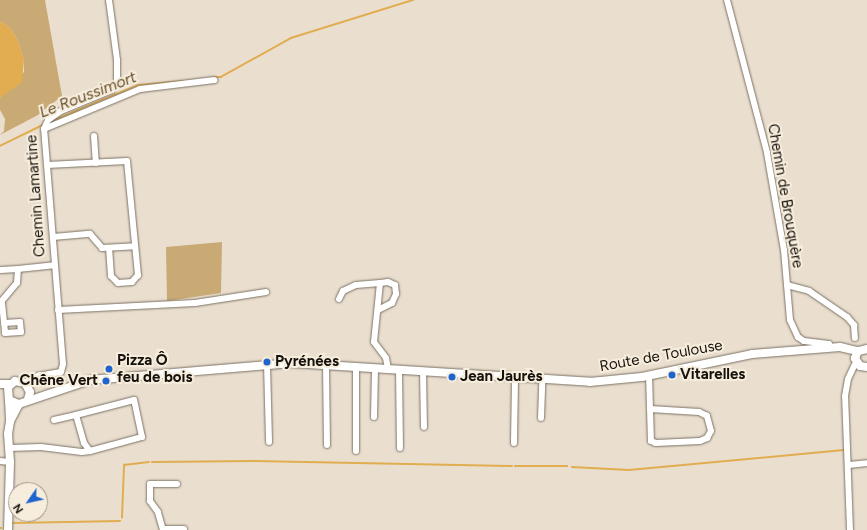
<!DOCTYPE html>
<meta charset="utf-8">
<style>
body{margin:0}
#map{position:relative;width:867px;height:530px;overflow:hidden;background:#eadfcf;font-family:Figtree,sans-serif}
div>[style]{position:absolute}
.green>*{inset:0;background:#c9a974}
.water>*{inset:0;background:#e1ad50}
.stream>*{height:1.5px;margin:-0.75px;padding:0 0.75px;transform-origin:0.75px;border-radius:0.75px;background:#e1ad50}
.roads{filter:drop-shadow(0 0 1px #7b7163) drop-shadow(0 0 1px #7b7163)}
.minor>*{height:6px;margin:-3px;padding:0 3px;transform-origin:3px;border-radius:3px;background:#fff}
.major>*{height:8px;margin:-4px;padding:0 4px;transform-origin:4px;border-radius:4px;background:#fff}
.dots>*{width:11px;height:11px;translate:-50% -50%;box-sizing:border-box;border:2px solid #f7eddc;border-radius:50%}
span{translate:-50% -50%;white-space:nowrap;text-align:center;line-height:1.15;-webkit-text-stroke:4px #f7eddc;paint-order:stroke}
.street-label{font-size:15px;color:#15110c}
.poi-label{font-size:15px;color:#15110c;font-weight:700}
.left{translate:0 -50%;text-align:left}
.right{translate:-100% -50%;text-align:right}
.water-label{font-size:16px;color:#654f29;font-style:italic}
.north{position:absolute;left:8px;top:482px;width:40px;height:40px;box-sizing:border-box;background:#f7eddc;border:1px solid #9d9589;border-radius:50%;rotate:236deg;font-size:11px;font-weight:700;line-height:16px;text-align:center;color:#15110c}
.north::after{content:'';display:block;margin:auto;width:14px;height:18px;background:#1f63cf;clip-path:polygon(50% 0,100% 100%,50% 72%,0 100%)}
</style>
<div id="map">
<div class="green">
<div style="clip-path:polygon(0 0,45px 0,62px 96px,38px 115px,0 135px,4px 131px,5px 119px,0 110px,0 98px,24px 72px,24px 60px,17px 39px,10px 28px,0 21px)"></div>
<div style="clip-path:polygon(222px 242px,221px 293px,167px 301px,166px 247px)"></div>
</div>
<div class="water">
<div style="clip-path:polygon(0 21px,10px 28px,17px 39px,24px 60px,22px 82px,0 98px)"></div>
</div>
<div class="stream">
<div style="left:214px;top:77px;width:7px"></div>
<div style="left:221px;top:77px;width:80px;rotate:-29.1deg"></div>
<div style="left:291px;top:38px;width:128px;rotate:-17.3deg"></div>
<div style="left:52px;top:121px;width:93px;rotate:-22.7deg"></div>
<div style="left:138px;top:85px;width:45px;rotate:-5.1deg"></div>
<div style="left:0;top:146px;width:50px;rotate:-26.1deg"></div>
<div style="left:152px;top:462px;width:100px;rotate:-0.6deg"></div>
<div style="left:252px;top:461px;width:260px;rotate:1.1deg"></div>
<div style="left:515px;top:466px;width:52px"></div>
<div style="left:572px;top:467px;width:57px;rotate:3deg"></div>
<div style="left:629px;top:470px;width:218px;rotate:-5.3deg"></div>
<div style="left:122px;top:518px;width:53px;rotate:-87.8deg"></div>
<div style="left:124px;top:465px;width:25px;rotate:-7deg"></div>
<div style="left:12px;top:523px;width:108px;rotate:-1.1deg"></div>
<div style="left:0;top:528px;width:1px"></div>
</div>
<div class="roads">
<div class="minor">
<div style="left:727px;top:0;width:158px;rotate:75.3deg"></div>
<div style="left:767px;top:153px;width:98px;rotate:80.1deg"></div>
<div style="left:784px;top:250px;width:70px;rotate:85.1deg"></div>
<div style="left:790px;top:320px;width:19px;rotate:65deg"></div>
<div style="left:798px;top:337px;width:7px;rotate:34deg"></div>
<div style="left:804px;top:341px;width:25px;rotate:7deg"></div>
<div style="left:829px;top:344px;width:4px;rotate:76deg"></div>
<div style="left:44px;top:129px;width:104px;rotate:-22.6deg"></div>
<div style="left:140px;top:89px;width:75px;rotate:-6.9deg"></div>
<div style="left:94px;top:136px;width:27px;rotate:86deg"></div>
<div style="left:47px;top:165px;width:80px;rotate:-2.9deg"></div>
<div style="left:127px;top:161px;width:115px;rotate:84.5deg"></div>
<div style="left:138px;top:275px;width:9px;rotate:131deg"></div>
<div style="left:132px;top:282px;width:14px;rotate:176deg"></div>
<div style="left:118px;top:283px;width:10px;rotate:-135deg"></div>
<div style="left:111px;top:276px;width:28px;rotate:-94deg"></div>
<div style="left:53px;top:237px;width:37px;rotate:-5deg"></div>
<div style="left:90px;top:234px;width:18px;rotate:49deg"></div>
<div style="left:102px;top:248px;width:33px;rotate:-3deg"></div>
<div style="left:1px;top:270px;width:17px;rotate:-3deg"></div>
<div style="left:787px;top:285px;width:23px;rotate:15deg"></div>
<div style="left:809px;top:291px;width:46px;rotate:34.4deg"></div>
<div style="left:847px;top:317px;width:11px;rotate:49deg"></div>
<div style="left:854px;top:325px;width:13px;rotate:86deg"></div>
<div style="left:339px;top:299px;width:9px;rotate:-63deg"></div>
<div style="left:343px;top:291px;width:14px;rotate:-25deg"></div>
<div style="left:356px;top:285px;width:24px;rotate:-5deg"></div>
<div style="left:380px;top:283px;width:59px;rotate:95.8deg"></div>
<div style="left:374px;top:342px;width:20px;rotate:53deg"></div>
<div style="left:386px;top:358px;width:11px;rotate:80deg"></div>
<div style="left:0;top:303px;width:26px;rotate:-50deg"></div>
<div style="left:17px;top:283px;width:14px;rotate:-86deg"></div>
<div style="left:18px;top:269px;width:36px;rotate:-6deg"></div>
<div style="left:2px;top:303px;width:30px;rotate:84deg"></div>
<div style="left:5px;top:333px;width:16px;rotate:-4deg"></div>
<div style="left:21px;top:332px;width:10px;rotate:-96deg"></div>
<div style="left:20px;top:322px;width:16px;rotate:176deg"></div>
<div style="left:58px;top:310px;width:137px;rotate:-2.9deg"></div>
<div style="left:195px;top:303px;width:72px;rotate:-8.8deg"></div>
<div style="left:378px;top:310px;width:16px;rotate:-27deg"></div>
<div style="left:392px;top:303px;width:10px;rotate:-66deg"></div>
<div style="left:396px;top:294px;width:9px;rotate:-96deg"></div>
<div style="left:395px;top:285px;width:8px;rotate:-157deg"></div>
<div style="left:388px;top:282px;width:8px;rotate:173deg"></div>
<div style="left:267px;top:364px;width:78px;rotate:88.5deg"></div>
<div style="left:326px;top:364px;width:81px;rotate:89.3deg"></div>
<div style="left:399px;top:369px;width:79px;rotate:89.3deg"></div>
<div style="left:423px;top:371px;width:56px;rotate:89deg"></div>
<div style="left:649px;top:375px;width:66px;rotate:88.3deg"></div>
<div style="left:651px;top:441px;width:5px;rotate:22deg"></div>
<div style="left:656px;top:443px;width:44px;rotate:-2.6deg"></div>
<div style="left:700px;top:441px;width:8px;rotate:-23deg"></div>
<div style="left:707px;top:438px;width:8px;rotate:-60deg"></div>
<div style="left:711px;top:431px;width:16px;rotate:-105deg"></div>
<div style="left:707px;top:416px;width:9px;rotate:-153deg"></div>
<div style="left:699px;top:412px;width:49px;rotate:-176.5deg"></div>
<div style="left:25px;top:383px;width:15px;rotate:-28deg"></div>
<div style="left:38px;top:376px;width:23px;rotate:-10deg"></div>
<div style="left:61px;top:372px;width:8px;rotate:-76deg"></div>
<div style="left:63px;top:364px;width:236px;rotate:-94.6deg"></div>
<div style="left:44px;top:129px;width:10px;rotate:-66deg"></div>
<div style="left:48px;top:120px;width:16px;rotate:-35deg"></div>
<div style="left:61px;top:111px;width:55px;rotate:-22.4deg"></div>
<div style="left:112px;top:90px;width:9px;rotate:-58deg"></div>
<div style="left:117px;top:82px;width:22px;rotate:-90deg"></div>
<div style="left:117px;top:60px;width:61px;rotate:-97.6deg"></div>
<div style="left:374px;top:417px;width:49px;rotate:-88.8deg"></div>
<div style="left:541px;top:418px;width:37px;rotate:-88deg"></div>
<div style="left:54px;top:420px;width:23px;rotate:-13deg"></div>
<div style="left:514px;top:443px;width:64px;rotate:-89.1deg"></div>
<div style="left:9px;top:448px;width:32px;rotate:-2deg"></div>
<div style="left:41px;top:447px;width:41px;rotate:7deg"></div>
<div style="left:82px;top:452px;width:8px;rotate:-7deg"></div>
<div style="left:90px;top:451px;width:54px;rotate:-15.1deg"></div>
<div style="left:142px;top:437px;width:38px;rotate:-102deg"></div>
<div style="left:134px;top:400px;width:60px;rotate:165.5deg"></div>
<div style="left:76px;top:415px;width:29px;rotate:74deg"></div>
<div style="left:84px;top:443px;width:10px;rotate:53deg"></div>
<div style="left:356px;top:451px;width:85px;rotate:-90deg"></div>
<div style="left:0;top:461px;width:10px;rotate:6deg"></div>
<div style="left:849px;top:465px;width:18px;rotate:-6deg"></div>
<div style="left:163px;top:529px;width:21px"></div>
<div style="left:163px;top:530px;width:19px;rotate:-106deg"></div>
<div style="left:158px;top:512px;width:14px;rotate:-126deg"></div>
<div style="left:150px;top:501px;width:17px;rotate:-90deg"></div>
<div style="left:150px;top:484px;width:27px"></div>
<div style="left:850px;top:530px;width:134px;rotate:-92.1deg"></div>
<div style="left:845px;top:396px;width:17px;rotate:-80deg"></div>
<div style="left:848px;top:379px;width:19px;rotate:-65deg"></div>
</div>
<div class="major">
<div style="left:867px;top:349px;width:9px;rotate:167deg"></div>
<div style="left:858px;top:351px;width:8px;rotate:113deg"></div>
<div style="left:855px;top:358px;width:9px;rotate:58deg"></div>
<div style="left:860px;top:366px;width:7px;rotate:8deg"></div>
<div style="left:0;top:384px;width:10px"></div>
<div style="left:28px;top:399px;width:7px;rotate:-74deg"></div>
<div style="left:30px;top:392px;width:10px;rotate:-119deg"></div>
<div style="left:25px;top:383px;width:10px;rotate:-169deg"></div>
<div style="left:15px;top:381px;width:9px;rotate:139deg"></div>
<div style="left:8px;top:387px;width:13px;rotate:86deg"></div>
<div style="left:9px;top:400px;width:11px;rotate:22deg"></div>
<div style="left:19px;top:404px;width:75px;rotate:-18.7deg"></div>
<div style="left:90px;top:380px;width:203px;rotate:-4.8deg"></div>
<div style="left:292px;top:363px;width:299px;rotate:3.6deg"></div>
<div style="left:590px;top:382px;width:52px;rotate:-5.5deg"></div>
<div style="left:642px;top:377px;width:112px;rotate:-11.8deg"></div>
<div style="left:752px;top:354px;width:88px;rotate:-4.5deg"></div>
<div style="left:840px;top:347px;width:18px;rotate:13deg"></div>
<div style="left:9px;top:400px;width:21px;rotate:87deg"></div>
<div style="left:8px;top:530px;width:68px;rotate:-88.3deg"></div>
<div style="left:10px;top:462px;width:28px;rotate:-94deg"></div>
<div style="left:8px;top:434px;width:13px;rotate:-81deg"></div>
<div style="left:10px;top:421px;width:19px;rotate:-62deg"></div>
</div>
</div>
<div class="dots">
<div style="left:267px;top:362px;background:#1f63cf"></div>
<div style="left:109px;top:369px;background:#1f63cf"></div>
<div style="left:672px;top:375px;background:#1f63cf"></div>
<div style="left:452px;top:377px;background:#1f63cf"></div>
<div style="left:106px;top:381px;background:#1f63cf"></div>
</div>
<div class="street-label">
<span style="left:36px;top:196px;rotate:-94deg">Chemin Lamartine</span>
<span style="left:785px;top:196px;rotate:80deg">Chemin de Brouquère</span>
<span style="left:661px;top:356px;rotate:-10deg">Route de Toulouse</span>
</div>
<div class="poi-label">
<span class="left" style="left:117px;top:369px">Pizza Ô<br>feu de bois</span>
<span class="left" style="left:275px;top:362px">Pyrénées</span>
<span class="left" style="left:680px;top:375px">Vitarelles</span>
<span class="left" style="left:460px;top:377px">Jean Jaurès</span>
<span class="right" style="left:98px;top:381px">Chêne Vert</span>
</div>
<div class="water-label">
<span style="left:88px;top:95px;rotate:-21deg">Le Roussimort</span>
</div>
<div class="north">N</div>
</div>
